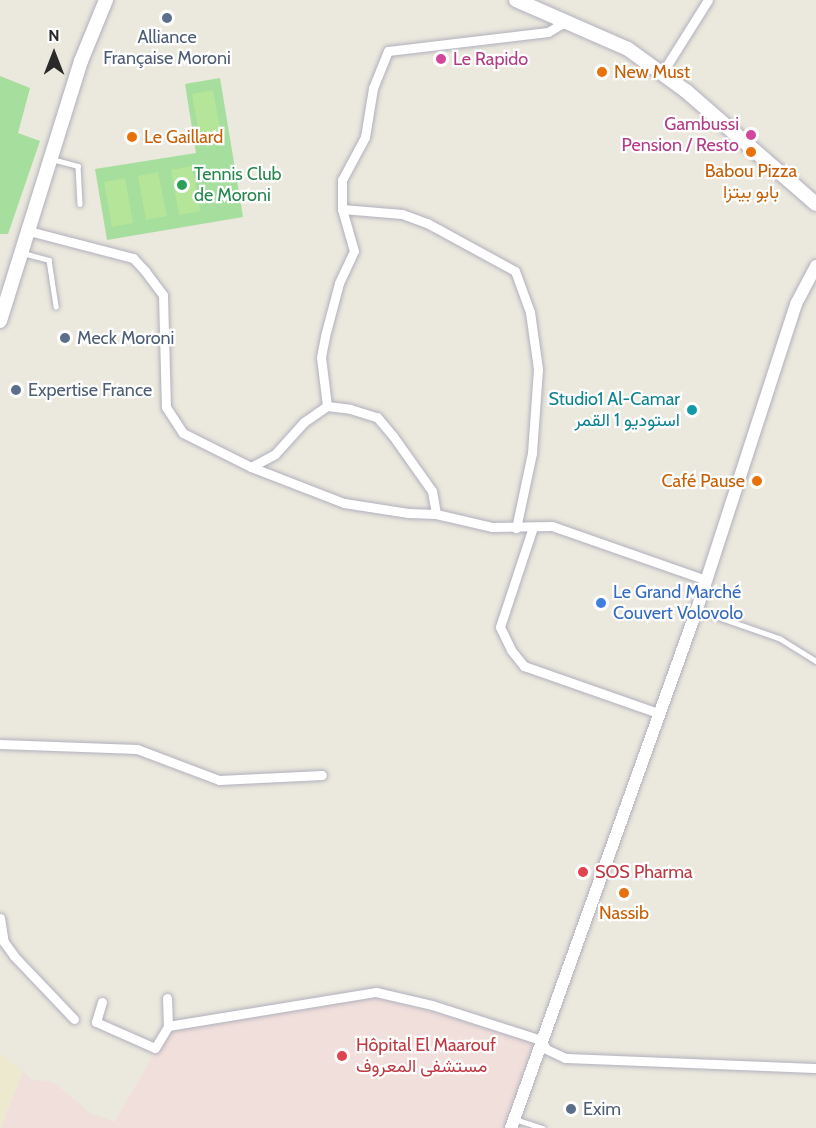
<!DOCTYPE html>
<meta charset="utf-8">
<style>
body{margin:0}
#map{position:relative;width:816px;height:1128px;overflow:hidden;background:#ebe8dd;font-family:Cabin,Vazirmatn,sans-serif}
div>[style]{position:absolute}
.education>*{inset:0;background:#ece9ce}
.medical>*{inset:0;background:#f1dfdb}
.green>*{inset:0;background:#a5de9d}
.pitch>*{inset:0;background:#b5e599}
.roads{filter:drop-shadow(0 0 2px #b1b0bd) drop-shadow(0 0 2px #b1b0bd)}
.service>*{height:4.5px;margin:-2.25px;padding:0 2.25px;transform-origin:2.25px;border-radius:2.25px;background:#fff}
.minor>*{height:9px;margin:-4.5px;padding:0 4.5px;transform-origin:4.5px;border-radius:4.5px;background:#fff}
.tertiary>*{height:12px;margin:-6px;padding:0 6px;transform-origin:6px;border-radius:6px;background:#fff}
.secondary>*{height:14px;margin:-7px;padding:0 7px;transform-origin:7px;border-radius:7px;background:#fff}
.dots>*{width:16px;height:16px;translate:-50% -50%;box-sizing:border-box;border:3px solid #fff;border-radius:50%}
span{translate:-50% -50%;white-space:nowrap;text-align:center;line-height:1.15;-webkit-text-stroke:4.5px #fff;paint-order:stroke}
.service-label{font-size:18px;color:#4e5e75}
.left{translate:0 -50%;text-align:left}
.hotel-label{font-size:18px;color:#b23c85}
.right{translate:-100% -50%;text-align:right}
.food-label{font-size:18px;color:#c56008}
.leisure-label{font-size:18px;color:#27864d}
.culture-label{font-size:18px;color:#0d838f}
.shop-label{font-size:18px;color:#366cbe}
.health-label{font-size:18px;color:#be3a42}
.north{position:absolute;left:24px;top:24px;width:60px;height:60px;-webkit-text-stroke:4px #fff;paint-order:stroke;rotate:0deg;font-size:16px;font-weight:700;line-height:24px;text-align:center;color:#2a2a2a}
.north::after{content:'';display:block;margin:auto;width:21px;height:27px;background:#2a2a2a;clip-path:polygon(50% 0,100% 100%,50% 72%,0 100%)}
</style>
<div id="map">
<div class="education">
<div style="clip-path:polygon(0 1053px,23px 1072px,1px 1128px,0 1128px)"></div>
</div>
<div class="medical">
<div style="clip-path:polygon(370px 996px,536px 1040px,506px 1128px,1px 1128px,23px 1072px,32px 1080px,53px 1082px,90px 1113px,115px 1122px,168px 1030px)"></div>
</div>
<div class="green">
<div style="clip-path:polygon(0 76px,30px 88px,18px 133px,40px 141px,8px 234px,0 234px)"></div>
<div style="clip-path:polygon(220px 78px,243px 217px,107px 240px,95px 169px,196px 153px,185px 84px)"></div>
</div>
<div class="pitch">
<div style="clip-path:polygon(213px 90px,221px 135px,200px 139px,192px 94px)"></div>
<div style="clip-path:polygon(192px 166px,200px 211px,179px 215px,171px 170px)"></div>
<div style="clip-path:polygon(158px 172px,167px 216px,146px 220px,138px 176px)"></div>
<div style="clip-path:polygon(125px 178px,133px 223px,112px 227px,104px 182px)"></div>
</div>
<div class="roads">
<div class="service">
<div style="left:52px;top:159px;width:27px;rotate:15deg"></div>
<div style="left:78px;top:166px;width:38px;rotate:87deg"></div>
<div style="left:23px;top:253px;width:27px;rotate:15deg"></div>
<div style="left:49px;top:260px;width:47px;rotate:81.3deg"></div>
<div style="left:698px;top:610px;width:86px;rotate:19.1deg"></div>
<div style="left:779px;top:638px;width:44px;rotate:31.9deg"></div>
<div style="left:515px;top:1119px;width:29px;rotate:18deg"></div>
</div>
<div class="minor">
<div style="left:662px;top:73px;width:86px;rotate:-57.8deg"></div>
<div style="left:342px;top:209px;width:60px;rotate:4.8deg"></div>
<div style="left:402px;top:214px;width:27px;rotate:20deg"></div>
<div style="left:427px;top:223px;width:100px;rotate:28.6deg"></div>
<div style="left:515px;top:271px;width:44px;rotate:69.9deg"></div>
<div style="left:530px;top:312px;width:58px;rotate:82deg"></div>
<div style="left:538px;top:369px;width:84px;rotate:94.1deg"></div>
<div style="left:532px;top:453px;width:77px;rotate:102deg"></div>
<div style="left:25px;top:230px;width:112px;rotate:14.5deg"></div>
<div style="left:133px;top:258px;width:18px;rotate:47deg"></div>
<div style="left:145px;top:271px;width:30px;rotate:53deg"></div>
<div style="left:163px;top:295px;width:112px;rotate:88.5deg"></div>
<div style="left:166px;top:407px;width:31px;rotate:57deg"></div>
<div style="left:183px;top:433px;width:76px;rotate:26.6deg"></div>
<div style="left:251px;top:467px;width:100px;rotate:21.2deg"></div>
<div style="left:344px;top:503px;width:65px;rotate:8.9deg"></div>
<div style="left:408px;top:513px;width:28px;rotate:2deg"></div>
<div style="left:436px;top:514px;width:57px;rotate:13.1deg"></div>
<div style="left:492px;top:527px;width:60px;rotate:-1deg"></div>
<div style="left:552px;top:526px;width:163px;rotate:19.3deg"></div>
<div style="left:327px;top:406px;width:49px;rotate:-97deg"></div>
<div style="left:321px;top:357px;width:21px;rotate:-79deg"></div>
<div style="left:325px;top:336px;width:55px;rotate:-75.2deg"></div>
<div style="left:339px;top:283px;width:35px;rotate:-65deg"></div>
<div style="left:354px;top:251px;width:44px;rotate:-105.9deg"></div>
<div style="left:342px;top:209px;width:29px;rotate:-90deg"></div>
<div style="left:342px;top:180px;width:49px;rotate:-61.9deg"></div>
<div style="left:365px;top:137px;width:50px;rotate:-80.7deg"></div>
<div style="left:373px;top:88px;width:40px;rotate:-68deg"></div>
<div style="left:388px;top:51px;width:161px;rotate:-6.8deg"></div>
<div style="left:548px;top:32px;width:23px;rotate:-31deg"></div>
<div style="left:251px;top:467px;width:27px;rotate:-28deg"></div>
<div style="left:275px;top:454px;width:43px;rotate:-47.8deg"></div>
<div style="left:304px;top:422px;width:28px;rotate:-35deg"></div>
<div style="left:327px;top:406px;width:23px;rotate:7deg"></div>
<div style="left:350px;top:409px;width:28px;rotate:17deg"></div>
<div style="left:377px;top:417px;width:25px;rotate:50deg"></div>
<div style="left:393px;top:436px;width:67px;rotate:54.7deg"></div>
<div style="left:432px;top:491px;width:23px;rotate:80deg"></div>
<div style="left:533px;top:527px;width:105px;rotate:108.3deg"></div>
<div style="left:500px;top:627px;width:25px;rotate:64deg"></div>
<div style="left:511px;top:650px;width:21px;rotate:51deg"></div>
<div style="left:524px;top:666px;width:142px;rotate:19.3deg"></div>
<div style="left:0;top:744px;width:137px;rotate:2.1deg"></div>
<div style="left:137px;top:749px;width:88px;rotate:20.7deg"></div>
<div style="left:219px;top:780px;width:103px;rotate:-2.8deg"></div>
<div style="left:0;top:918px;width:24px;rotate:81deg"></div>
<div style="left:4px;top:942px;width:17px;rotate:54deg"></div>
<div style="left:14px;top:956px;width:87px;rotate:46.4deg"></div>
<div style="left:167px;top:998px;width:28px;rotate:88deg"></div>
<div style="left:102px;top:1002px;width:21px;rotate:107deg"></div>
<div style="left:96px;top:1022px;width:64px;rotate:23.8deg"></div>
<div style="left:155px;top:1048px;width:26px;rotate:-59deg"></div>
<div style="left:168px;top:1026px;width:211px;rotate:-9.3deg"></div>
<div style="left:376px;top:992px;width:57px;rotate:13.1deg"></div>
<div style="left:432px;top:1005px;width:114px;rotate:17.8deg"></div>
<div style="left:541px;top:1040px;width:10px;rotate:61deg"></div>
<div style="left:546px;top:1049px;width:21px;rotate:25deg"></div>
<div style="left:565px;top:1058px;width:251px;rotate:2.3deg"></div>
</div>
<div class="tertiary">
<div style="left:511px;top:1128px;width:551px;rotate:-70.28deg"></div>
<div style="left:697px;top:609px;width:321px;rotate:-72deg"></div>
<div style="left:796px;top:304px;width:43px;rotate:-62.2deg"></div>
</div>
<div class="secondary">
<div style="left:516px;top:0;width:122px;rotate:23.6deg"></div>
<div style="left:628px;top:49px;width:72px;rotate:35.9deg"></div>
<div style="left:686px;top:91px;width:172px;rotate:41deg"></div>
<div style="left:0;top:321px;width:272px;rotate:-72.7deg"></div>
<div style="left:81px;top:61px;width:66px;rotate:-67.7deg"></div>
</div>
</div>
<div class="dots">
<div style="left:167px;top:18px;background:#5c6f8a"></div>
<div style="left:441px;top:59px;background:#d1479c"></div>
<div style="left:602px;top:72px;background:#e8710a"></div>
<div style="left:751px;top:135px;background:#d1479c"></div>
<div style="left:132px;top:137px;background:#e8710a"></div>
<div style="left:751px;top:152px;background:#e8710a"></div>
<div style="left:182px;top:185px;background:#2e9e5b"></div>
<div style="left:65px;top:338px;background:#5c6f8a"></div>
<div style="left:16px;top:390px;background:#5c6f8a"></div>
<div style="left:692px;top:410px;background:#0f9aa8"></div>
<div style="left:757px;top:481px;background:#e8710a"></div>
<div style="left:601px;top:603px;background:#3f7fe0"></div>
<div style="left:583px;top:872px;background:#e0444e"></div>
<div style="left:624px;top:893px;background:#e8710a"></div>
<div style="left:342px;top:1056px;background:#e0444e"></div>
<div style="left:571px;top:1109px;background:#5c6f8a"></div>
</div>
<div class="service-label">
<span style="left:167px;top:48px">Alliance<br>Française Moroni</span>
<span class="left" style="left:77px;top:338px">Meck Moroni</span>
<span class="left" style="left:28px;top:390px">Expertise France</span>
<span class="left" style="left:583px;top:1109px">Exim</span>
</div>
<div class="hotel-label">
<span class="left" style="left:453px;top:59px">Le Rapido</span>
<span class="right" style="left:739px;top:135px">Gambussi<br>Pension / Resto</span>
</div>
<div class="food-label">
<span class="left" style="left:614px;top:72px">New Must</span>
<span class="left" style="left:144px;top:137px">Le Gaillard</span>
<span style="left:751px;top:182px">Babou Pizza<br>بابو بيتزا</span>
<span class="right" style="left:745px;top:481px">Café Pause</span>
<span style="left:624px;top:913px">Nassib</span>
</div>
<div class="leisure-label">
<span class="left" style="left:194px;top:185px">Tennis Club<br>de Moroni</span>
</div>
<div class="culture-label">
<span class="right" style="left:680px;top:410px">Studio1 Al-Camar<br>استوديو 1 القمر</span>
</div>
<div class="shop-label">
<span class="left" style="left:613px;top:603px">Le Grand Marché<br>Couvert Volovolo</span>
</div>
<div class="health-label">
<span class="left" style="left:595px;top:872px">SOS Pharma</span>
<span class="left" style="left:356px;top:1056px">Hôpital El Maarouf<br>مستشفى المعروف</span>
</div>
<div class="north">N</div>
</div>
